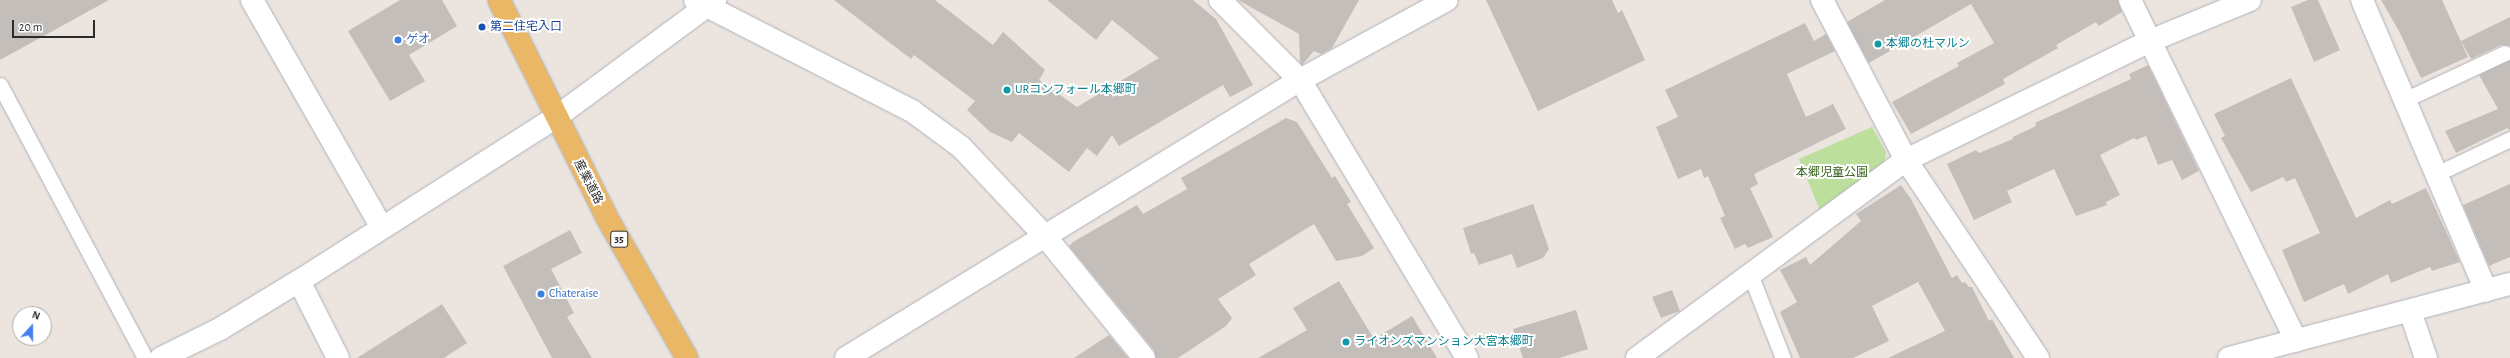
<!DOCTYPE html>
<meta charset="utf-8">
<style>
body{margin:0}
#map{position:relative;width:2510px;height:358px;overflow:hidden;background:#ece4de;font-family:"Alegreya Sans","Noto Sans JP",sans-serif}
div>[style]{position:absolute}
.green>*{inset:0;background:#bddf9d}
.building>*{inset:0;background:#c4beba}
.roads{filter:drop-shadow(0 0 1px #aeb2bb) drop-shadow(0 0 1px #aeb2bb)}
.service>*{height:15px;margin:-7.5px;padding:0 7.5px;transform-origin:7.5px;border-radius:7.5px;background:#fff}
.minor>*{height:22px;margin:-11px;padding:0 11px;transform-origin:11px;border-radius:11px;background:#fff}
.tertiary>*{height:22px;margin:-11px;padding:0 11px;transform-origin:11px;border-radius:11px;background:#fff}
.primary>*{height:22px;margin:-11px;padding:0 11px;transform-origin:11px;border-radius:11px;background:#e9b766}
.dots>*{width:11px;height:11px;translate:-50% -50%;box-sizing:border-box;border:2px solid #fff;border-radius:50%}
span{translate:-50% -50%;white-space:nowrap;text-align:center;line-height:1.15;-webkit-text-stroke:4px #fff;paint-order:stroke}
.shield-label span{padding:1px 3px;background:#fff;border:1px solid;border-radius:3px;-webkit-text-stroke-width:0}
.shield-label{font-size:11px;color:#2b2b2b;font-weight:700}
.transit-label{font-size:12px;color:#164399}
.left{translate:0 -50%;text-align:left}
.shop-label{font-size:12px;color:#366cbe}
.culture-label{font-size:12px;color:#0d838f}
.park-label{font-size:12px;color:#37641e}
.street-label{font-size:12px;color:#2b2b2b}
.north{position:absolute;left:12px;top:306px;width:40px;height:40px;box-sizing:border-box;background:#fff;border:1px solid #aaa;border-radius:50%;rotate:21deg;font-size:11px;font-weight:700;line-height:16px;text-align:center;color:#2b2b2b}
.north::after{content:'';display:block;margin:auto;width:14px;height:18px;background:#477ff0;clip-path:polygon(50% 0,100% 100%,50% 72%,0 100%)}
.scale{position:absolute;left:12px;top:20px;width:83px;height:18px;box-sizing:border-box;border:2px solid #2b2b2b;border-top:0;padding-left:5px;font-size:12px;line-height:14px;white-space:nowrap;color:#2b2b2b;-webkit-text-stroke:3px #fff;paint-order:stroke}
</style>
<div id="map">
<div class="green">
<div style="clip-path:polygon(1872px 127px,1886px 152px,1883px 169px,1821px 213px,1799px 159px)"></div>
</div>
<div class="building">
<div style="clip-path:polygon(0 0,109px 0,0 60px)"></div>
<div style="clip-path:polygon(400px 0,442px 0,457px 26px,409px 55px,425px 81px,390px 101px,348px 31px)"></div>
<div style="clip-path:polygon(834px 0,935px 0,993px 45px,1003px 32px,1045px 70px,1039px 80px,1077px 107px,1159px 58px,1112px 20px,1096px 40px,1047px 0,1193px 0,1216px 19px,1253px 85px,1230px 97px,1223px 85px,1119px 146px,1112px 135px,1097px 156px,1087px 148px,1069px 172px,1019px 133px,1012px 142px,990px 132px,967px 110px,975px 101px,914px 55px,911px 59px)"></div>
<div style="clip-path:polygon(1238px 0,1359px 0,1332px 48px,1321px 54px,1314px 51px,1302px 65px,1300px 62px,1299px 34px)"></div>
<div style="clip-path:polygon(1486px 0,1612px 0,1618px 13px,1622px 10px,1645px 60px,1538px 111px)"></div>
<div style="clip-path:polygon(1885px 0,2118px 0,2122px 12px,2099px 26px,2096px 22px,2056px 45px,2058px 48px,2003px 79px,2005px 84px,1911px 134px,1892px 102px,1959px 66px,1957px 63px,1994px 43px,1971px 4px,1869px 63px,1847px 22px)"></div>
<div style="clip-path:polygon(2308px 0,2318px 0,2340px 50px,2314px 62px,2291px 7px)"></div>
<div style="clip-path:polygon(2381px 0,2442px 0,2468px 57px,2421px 78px,2399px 31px)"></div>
<div style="clip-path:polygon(2510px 17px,2510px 46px,2501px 45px,2471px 59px,2461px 41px)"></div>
<div style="clip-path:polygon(1805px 23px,1814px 41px,1826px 34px,1835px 51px,1787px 74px,1806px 117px,1833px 104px,1846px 129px,1754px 174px,1758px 184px,1750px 188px,1773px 237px,1748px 248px,1745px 244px,1735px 249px,1720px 218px,1725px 216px,1708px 176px,1704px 178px,1701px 169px,1678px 179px,1656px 127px,1678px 117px,1665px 90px)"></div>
<div style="clip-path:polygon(2510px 60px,2510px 130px,2507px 128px,2456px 153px,2445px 131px,2498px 109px,2479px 75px)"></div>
<div style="clip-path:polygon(2148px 65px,2199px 171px,2182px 180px,2172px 160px,2158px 165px,2146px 136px,2136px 140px,2134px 138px,2100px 155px,2120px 195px,2106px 202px,2107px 205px,2076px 216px,2054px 169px,2007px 191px,2012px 202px,1974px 220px,1947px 164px,1976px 150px,1979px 153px,2013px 139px,2013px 137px,2036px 126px,2035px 123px,2131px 79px,2129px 74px)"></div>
<div style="clip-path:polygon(2291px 78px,2356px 218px,2390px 200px,2392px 204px,2426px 188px,2460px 262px,2432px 271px,2430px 267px,2391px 283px,2388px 274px,2348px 294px,2344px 284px,2304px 302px,2282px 250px,2320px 233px,2295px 178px,2286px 182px,2283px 177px,2251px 192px,2221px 138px,2225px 136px,2214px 114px)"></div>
<div style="clip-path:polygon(1286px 118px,1297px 122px,1332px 178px,1335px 176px,1351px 202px,1347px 204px,1374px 248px,1362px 256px,1336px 261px,1314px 224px,1249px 264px,1256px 275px,1218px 299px,1232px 318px,1226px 326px,1178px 358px,1156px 358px,1154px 350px,1069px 246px,1073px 242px,1137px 205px,1143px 214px,1187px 189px,1181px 178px)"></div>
<div style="clip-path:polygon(2510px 184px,2510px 257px,2489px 266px,2463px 205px)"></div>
<div style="clip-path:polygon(1901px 185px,1911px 199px,1952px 278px,1957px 275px,1962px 283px,1965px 282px,1969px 287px,1972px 287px,1989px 321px,1992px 319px,2014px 358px,1888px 358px,1945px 331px,1918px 282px,1872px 306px,1889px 341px,1853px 358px,1800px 358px,1780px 312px,1797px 302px,1780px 270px,1806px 257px,1810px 265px,1861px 221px,1856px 214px)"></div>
<div style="clip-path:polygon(1533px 204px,1549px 249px,1543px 258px,1517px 268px,1512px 254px,1479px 265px,1474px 253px,1471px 254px,1463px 228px)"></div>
<div style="clip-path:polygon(570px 230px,582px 253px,551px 269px,574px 313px,567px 317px,592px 358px,552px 358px,503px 266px)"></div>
<div style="clip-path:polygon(1339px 281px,1374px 339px,1412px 316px,1437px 358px,1258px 358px,1307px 330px,1293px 308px)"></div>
<div style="clip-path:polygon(1672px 290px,1680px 311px,1661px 318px,1652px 297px)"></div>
<div style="clip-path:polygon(442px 304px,467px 343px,444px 358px,357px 358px)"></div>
<div style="clip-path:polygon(1576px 310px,1588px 349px,1559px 358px,1523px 358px,1513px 329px)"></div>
<div style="clip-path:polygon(1109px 335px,1128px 358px,1074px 358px)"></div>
</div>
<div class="roads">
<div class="service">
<div style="left:0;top:85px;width:309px;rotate:62deg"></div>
<div style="left:2404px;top:100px;width:111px;rotate:-25deg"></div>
<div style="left:2436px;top:174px;width:82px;rotate:-25.3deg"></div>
<div style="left:1750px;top:274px;width:90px;rotate:68.6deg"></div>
</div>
<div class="minor">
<div style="left:252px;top:0;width:262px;rotate:60.3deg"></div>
<div style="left:695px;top:0;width:244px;rotate:27.1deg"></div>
<div style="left:912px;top:111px;width:61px;rotate:36.3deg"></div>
<div style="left:961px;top:147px;width:122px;rotate:46.7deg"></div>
<div style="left:1045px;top:236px;width:157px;rotate:50.9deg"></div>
<div style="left:1822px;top:0;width:181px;rotate:62.3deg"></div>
<div style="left:1906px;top:160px;width:238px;rotate:56.3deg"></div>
<div style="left:2130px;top:0;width:379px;rotate:64deg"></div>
<div style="left:2362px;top:0;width:316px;rotate:66.9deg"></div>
<div style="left:299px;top:281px;width:86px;rotate:63.1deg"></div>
<div style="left:2410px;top:311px;width:50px;rotate:71.2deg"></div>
<div style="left:161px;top:358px;width:66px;rotate:-26.2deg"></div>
<div style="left:220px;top:329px;width:92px;rotate:-31.3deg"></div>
<div style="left:299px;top:281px;width:303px;rotate:-32.5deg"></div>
<div style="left:555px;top:118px;width:199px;rotate:-36.4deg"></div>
<div style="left:846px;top:358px;width:532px;rotate:-31.48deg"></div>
<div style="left:1300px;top:80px;width:167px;rotate:-28.6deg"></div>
<div style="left:1637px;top:358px;width:334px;rotate:-36.4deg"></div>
<div style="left:1906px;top:160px;width:271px;rotate:-26deg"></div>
<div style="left:2150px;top:41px;width:108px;rotate:-22.3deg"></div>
</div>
<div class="tertiary">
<div style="left:1220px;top:0;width:113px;rotate:45deg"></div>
<div style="left:1300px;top:80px;width:324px;rotate:59deg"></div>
<div style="left:2229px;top:358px;width:291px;rotate:-14.8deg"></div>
</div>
<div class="primary">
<div style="left:499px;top:0;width:241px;rotate:63.6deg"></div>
<div style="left:606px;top:216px;width:163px;rotate:60.3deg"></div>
</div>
</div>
<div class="dots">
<div style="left:482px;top:27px;background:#1a4fb4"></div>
<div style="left:398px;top:40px;background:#3f7fe0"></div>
<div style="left:1878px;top:44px;background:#0f9aa8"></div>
<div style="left:1007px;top:90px;background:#0f9aa8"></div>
<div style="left:541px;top:294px;background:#3f7fe0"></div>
<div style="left:1346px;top:342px;background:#0f9aa8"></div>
</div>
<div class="shield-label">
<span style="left:619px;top:239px">35</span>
</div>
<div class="transit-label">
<span class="left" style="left:490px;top:27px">第二住宅入口</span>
</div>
<div class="shop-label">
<span class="left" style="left:406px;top:40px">ゲオ</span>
<span class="left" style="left:549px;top:294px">Chateraise</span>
</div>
<div class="culture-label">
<span class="left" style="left:1886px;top:44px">本郷の杜マルン</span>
<span class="left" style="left:1015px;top:90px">URコンフォール本郷町</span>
<span class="left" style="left:1354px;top:342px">ライオンズマンション大宮本郷町</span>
</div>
<div class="park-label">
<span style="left:1832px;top:173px">本郷児童公園</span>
</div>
<div class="street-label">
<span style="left:588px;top:182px;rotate:63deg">産業道路</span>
</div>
<div class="north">N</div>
<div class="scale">20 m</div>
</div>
